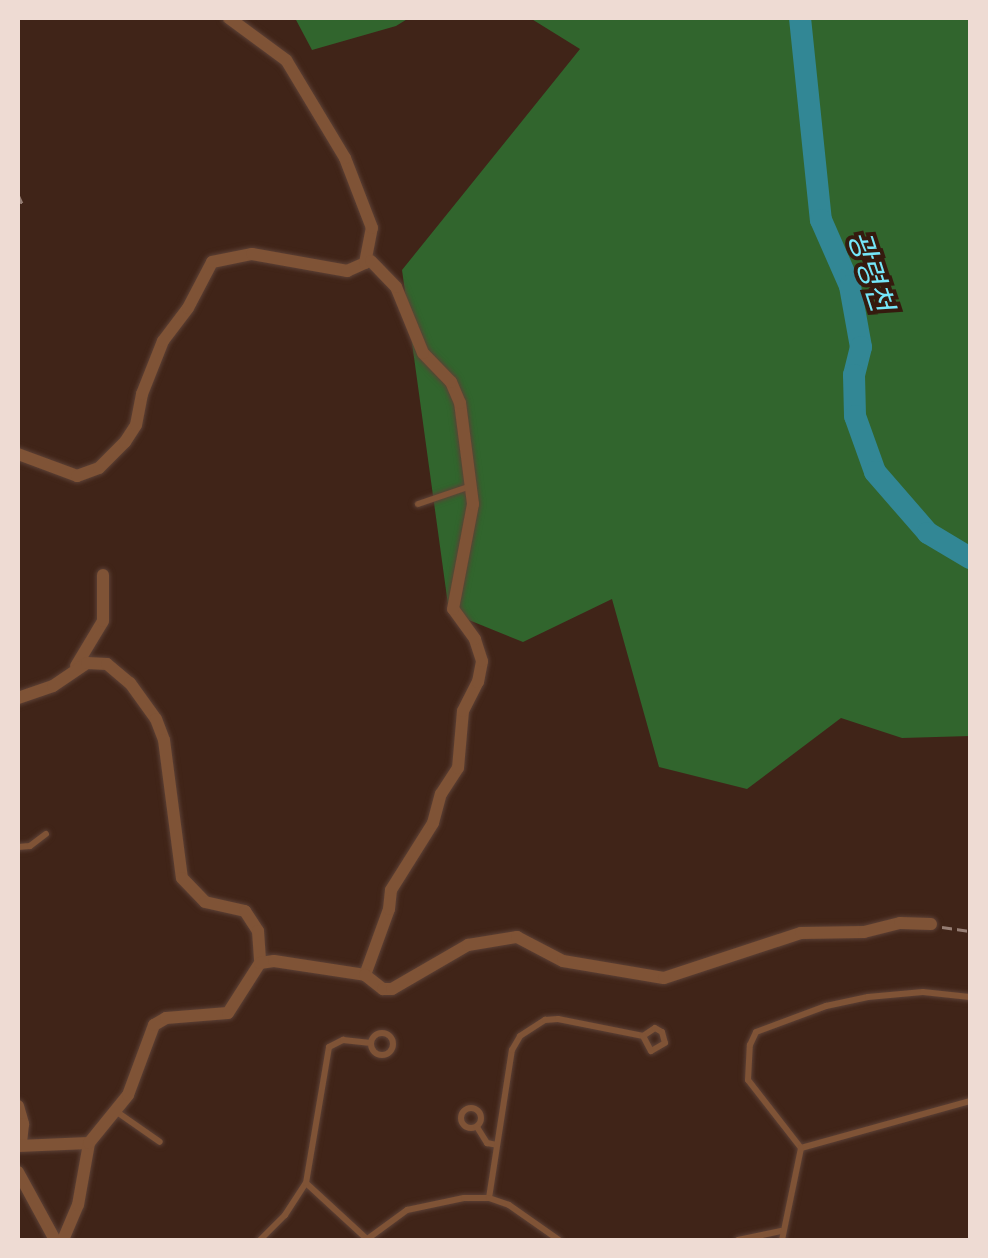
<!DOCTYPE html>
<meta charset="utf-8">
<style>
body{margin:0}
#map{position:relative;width:988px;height:1258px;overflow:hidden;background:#402418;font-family:Montserrat,"Noto Sans KR",sans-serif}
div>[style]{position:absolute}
.forest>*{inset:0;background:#31652d}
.river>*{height:22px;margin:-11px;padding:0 11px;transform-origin:11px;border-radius:11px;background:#328795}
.path>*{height:2.5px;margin-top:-1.25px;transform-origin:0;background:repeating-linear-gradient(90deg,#957d73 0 10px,transparent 0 15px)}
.roads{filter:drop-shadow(0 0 2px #5c4136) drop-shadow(0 0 2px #5c4136)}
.lane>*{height:6px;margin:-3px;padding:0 3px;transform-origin:3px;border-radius:3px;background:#7f5336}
.lane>.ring{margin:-3px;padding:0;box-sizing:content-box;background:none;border:6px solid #7f5336;border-radius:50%}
.street>*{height:12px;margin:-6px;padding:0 6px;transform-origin:6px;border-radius:6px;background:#7f5336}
span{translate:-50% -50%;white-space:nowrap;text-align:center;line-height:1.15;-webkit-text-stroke:8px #351a0e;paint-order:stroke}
.water-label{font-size:30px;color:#75e6f9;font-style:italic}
.frame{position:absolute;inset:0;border:20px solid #eedbd3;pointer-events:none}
</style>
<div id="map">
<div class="forest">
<div style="clip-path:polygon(295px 18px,409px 18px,396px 26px,312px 50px)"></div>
<div style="clip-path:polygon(530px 18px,970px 18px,970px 736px,902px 738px,841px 718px,747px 789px,659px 767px,612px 599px,523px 642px,449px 612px,402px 270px,580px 49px)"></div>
</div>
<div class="river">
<div style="left:800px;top:18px;width:203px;rotate:84.1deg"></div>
<div style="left:821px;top:220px;width:72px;rotate:66.3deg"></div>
<div style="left:850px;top:286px;width:62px;rotate:79.8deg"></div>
<div style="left:861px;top:347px;width:29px;rotate:104deg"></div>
<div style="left:854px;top:375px;width:41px;rotate:88.6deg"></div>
<div style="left:855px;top:416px;width:59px;rotate:70.3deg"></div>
<div style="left:875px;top:472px;width:81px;rotate:49deg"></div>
<div style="left:928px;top:533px;width:49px;rotate:30.8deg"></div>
</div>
<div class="path">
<div style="left:18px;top:194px;width:12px;rotate:66deg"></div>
<div style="left:942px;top:927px;width:28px;rotate:8deg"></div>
</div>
<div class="roads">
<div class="lane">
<div style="left:418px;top:504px;width:56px;rotate:-18.8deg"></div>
<div style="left:18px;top:847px;width:12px;rotate:-5deg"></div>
<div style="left:30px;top:846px;width:20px;rotate:-37deg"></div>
<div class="ring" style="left:371px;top:1033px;width:16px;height:16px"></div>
<div class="ring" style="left:461px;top:1108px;width:14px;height:14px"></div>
<div style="left:117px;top:1112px;width:52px;rotate:34.9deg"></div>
<div style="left:477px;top:1127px;width:19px;rotate:58deg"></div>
<div style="left:487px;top:1143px;width:10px;rotate:11deg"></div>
<div style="left:801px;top:1148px;width:86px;rotate:-127.9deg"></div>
<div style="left:748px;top:1080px;width:35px;rotate:-87deg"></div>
<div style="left:750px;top:1045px;width:14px;rotate:-65deg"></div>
<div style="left:756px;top:1032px;width:75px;rotate:-20.4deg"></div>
<div style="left:826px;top:1006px;width:43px;rotate:-12.1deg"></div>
<div style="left:868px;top:997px;width:55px;rotate:-5.2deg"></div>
<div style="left:923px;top:992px;width:47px;rotate:6.1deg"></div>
<div style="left:801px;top:1148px;width:175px;rotate:-15.5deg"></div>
<div style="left:306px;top:1183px;width:83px;rotate:42.6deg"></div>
<div style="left:489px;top:1198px;width:150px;rotate:-81.2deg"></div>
<div style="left:512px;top:1050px;width:16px;rotate:-60deg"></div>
<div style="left:520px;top:1036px;width:30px;rotate:-33deg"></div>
<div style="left:545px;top:1020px;width:13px;rotate:-4deg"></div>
<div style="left:558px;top:1019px;width:87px;rotate:11.3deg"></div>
<div style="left:643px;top:1036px;width:14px;rotate:-34deg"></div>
<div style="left:655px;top:1028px;width:8px;rotate:30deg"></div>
<div style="left:662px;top:1032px;width:11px;rotate:75deg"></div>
<div style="left:665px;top:1043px;width:16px;rotate:150deg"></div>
<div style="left:651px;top:1051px;width:17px;rotate:-118deg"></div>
<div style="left:260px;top:1240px;width:35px;rotate:-45deg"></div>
<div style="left:285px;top:1215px;width:38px;rotate:-57deg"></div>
<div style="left:306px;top:1183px;width:138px;rotate:-80.4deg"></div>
<div style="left:329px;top:1047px;width:16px;rotate:-27deg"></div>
<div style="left:343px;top:1040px;width:28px;rotate:6deg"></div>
<div style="left:366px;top:1240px;width:51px;rotate:-36.2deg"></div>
<div style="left:407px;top:1210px;width:58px;rotate:-11.9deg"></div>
<div style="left:464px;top:1198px;width:25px"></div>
<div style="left:489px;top:1198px;width:21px;rotate:19deg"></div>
<div style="left:509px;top:1205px;width:61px;rotate:35deg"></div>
<div style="left:738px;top:1240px;width:44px;rotate:-11.8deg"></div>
<div style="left:782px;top:1240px;width:94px;rotate:-78.3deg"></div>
</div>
<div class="street">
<div style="left:18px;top:454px;width:63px;rotate:20.4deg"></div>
<div style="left:77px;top:476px;width:23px;rotate:-20deg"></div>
<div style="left:99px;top:468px;width:37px;rotate:-45deg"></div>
<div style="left:125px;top:442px;width:20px;rotate:-57deg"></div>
<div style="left:136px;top:425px;width:32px;rotate:-79deg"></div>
<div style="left:142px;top:394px;width:57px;rotate:-68.4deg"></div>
<div style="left:163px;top:341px;width:41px;rotate:-52.9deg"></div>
<div style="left:188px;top:308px;width:52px;rotate:-62.4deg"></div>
<div style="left:212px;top:262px;width:41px;rotate:-11.3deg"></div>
<div style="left:252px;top:254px;width:97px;rotate:10.1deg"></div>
<div style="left:347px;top:271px;width:20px;rotate:-24deg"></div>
<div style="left:365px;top:263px;width:36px;rotate:-79deg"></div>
<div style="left:372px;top:228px;width:75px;rotate:-111.1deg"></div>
<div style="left:345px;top:158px;width:114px;rotate:-121deg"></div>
<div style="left:286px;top:60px;width:71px;rotate:-143.6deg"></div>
<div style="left:76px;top:666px;width:52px;rotate:-59deg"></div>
<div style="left:103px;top:621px;width:46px;rotate:-90deg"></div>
<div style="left:18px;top:698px;width:37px;rotate:-19deg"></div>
<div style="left:53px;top:686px;width:41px;rotate:-34.1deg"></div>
<div style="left:87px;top:663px;width:20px;rotate:3deg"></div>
<div style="left:107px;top:664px;width:30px;rotate:40deg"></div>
<div style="left:130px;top:683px;width:44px;rotate:54.2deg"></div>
<div style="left:156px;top:719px;width:22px;rotate:69deg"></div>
<div style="left:164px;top:740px;width:139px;rotate:82.6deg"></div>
<div style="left:182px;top:878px;width:33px;rotate:46deg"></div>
<div style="left:205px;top:902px;width:41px;rotate:12.7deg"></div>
<div style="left:245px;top:911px;width:24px;rotate:57deg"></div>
<div style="left:258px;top:931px;width:32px;rotate:86deg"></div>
<div style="left:365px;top:975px;width:70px;rotate:-70deg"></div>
<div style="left:389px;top:909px;width:19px;rotate:-84deg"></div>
<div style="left:391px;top:890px;width:79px;rotate:-57.9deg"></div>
<div style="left:433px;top:823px;width:30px;rotate:-75deg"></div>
<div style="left:441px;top:794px;width:31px;rotate:-57deg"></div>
<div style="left:458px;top:768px;width:57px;rotate:-85deg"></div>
<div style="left:463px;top:711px;width:33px;rotate:-63deg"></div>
<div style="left:478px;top:682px;width:21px;rotate:-79deg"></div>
<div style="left:482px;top:661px;width:23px;rotate:-108deg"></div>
<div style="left:475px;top:639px;width:37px;rotate:-126deg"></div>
<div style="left:453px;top:609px;width:107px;rotate:-79.2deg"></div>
<div style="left:473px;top:504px;width:102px;rotate:-97.3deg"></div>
<div style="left:460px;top:403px;width:23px;rotate:-113deg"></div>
<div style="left:451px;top:382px;width:40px;rotate:-134deg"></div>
<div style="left:423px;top:353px;width:71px;rotate:-112.2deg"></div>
<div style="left:396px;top:287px;width:36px;rotate:-134deg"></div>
<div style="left:18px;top:1106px;width:19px;rotate:74deg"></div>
<div style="left:23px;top:1124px;width:20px;rotate:96deg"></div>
<div style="left:18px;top:1146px;width:71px;rotate:-2.4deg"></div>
<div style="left:18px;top:1172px;width:77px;rotate:61.4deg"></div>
<div style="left:63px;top:1240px;width:38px;rotate:-67deg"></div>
<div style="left:78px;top:1205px;width:63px;rotate:-79.9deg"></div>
<div style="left:89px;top:1143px;width:62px;rotate:-50.9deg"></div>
<div style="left:128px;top:1095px;width:75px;rotate:-69.6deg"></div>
<div style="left:154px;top:1025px;width:14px;rotate:-30deg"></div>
<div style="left:166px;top:1018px;width:62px;rotate:-4.6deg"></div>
<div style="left:228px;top:1013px;width:59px;rotate:-57.4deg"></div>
<div style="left:260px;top:963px;width:14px;rotate:-8deg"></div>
<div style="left:274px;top:961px;width:92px;rotate:8.7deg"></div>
<div style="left:365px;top:975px;width:23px;rotate:38deg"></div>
<div style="left:383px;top:989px;width:9px"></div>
<div style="left:392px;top:989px;width:88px;rotate:-30.1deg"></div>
<div style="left:468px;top:945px;width:50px;rotate:-9.3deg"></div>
<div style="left:517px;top:937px;width:52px;rotate:27.6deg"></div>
<div style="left:563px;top:961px;width:102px;rotate:9.6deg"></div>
<div style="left:664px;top:978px;width:144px;rotate:-18.2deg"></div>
<div style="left:801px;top:933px;width:63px;rotate:-0.9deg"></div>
<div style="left:864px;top:932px;width:37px;rotate:-14deg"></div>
<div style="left:900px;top:923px;width:31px;rotate:2deg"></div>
</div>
</div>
<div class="water-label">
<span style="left:870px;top:271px;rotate:72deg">광령천</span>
</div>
<div class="frame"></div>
</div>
